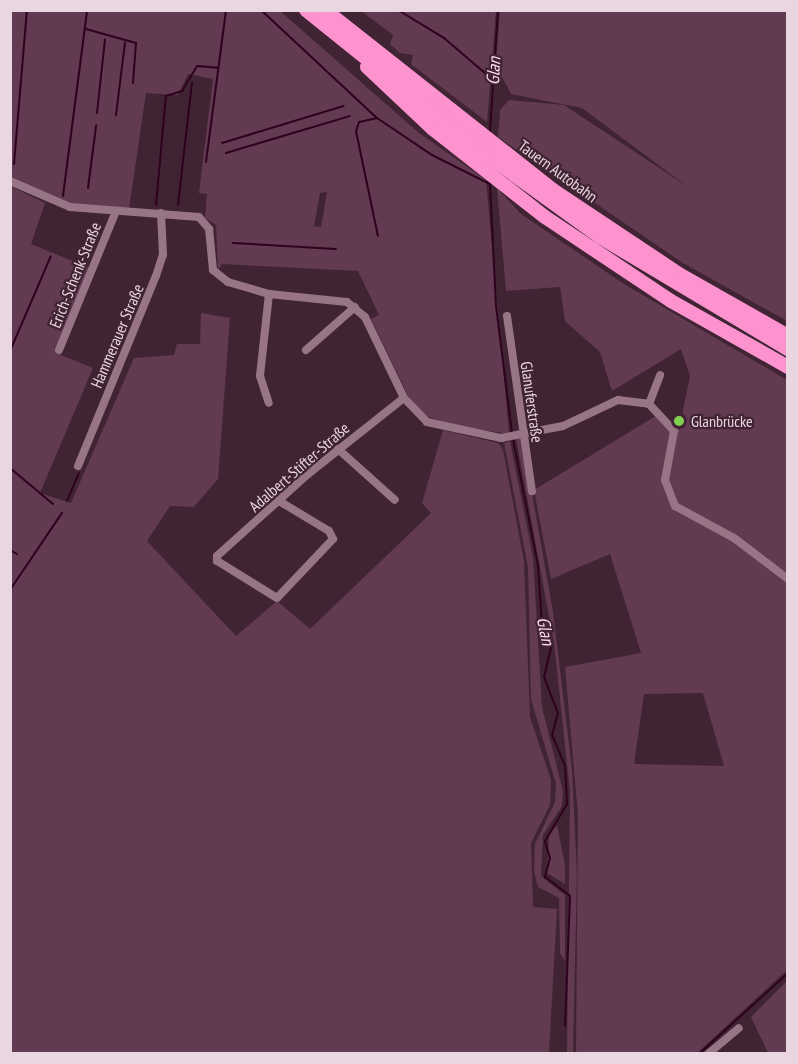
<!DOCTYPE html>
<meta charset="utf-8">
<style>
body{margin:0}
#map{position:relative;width:798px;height:1064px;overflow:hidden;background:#402434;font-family:"PT Sans Narrow",sans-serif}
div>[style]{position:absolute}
.green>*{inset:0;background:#623a51}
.stream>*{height:2px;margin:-1px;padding:0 1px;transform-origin:1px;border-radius:1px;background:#2e021f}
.street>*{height:8px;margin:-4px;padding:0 4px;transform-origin:4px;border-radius:4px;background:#977587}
.highway>*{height:14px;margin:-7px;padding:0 7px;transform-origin:7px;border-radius:7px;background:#fc93cf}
.dots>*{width:16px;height:16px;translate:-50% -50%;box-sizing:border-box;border:3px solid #402434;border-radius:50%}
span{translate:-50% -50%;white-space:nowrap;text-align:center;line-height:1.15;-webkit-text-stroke:4.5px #402434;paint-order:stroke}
.street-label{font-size:16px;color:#e9d6e0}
.poi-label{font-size:16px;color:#e9d6e0}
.left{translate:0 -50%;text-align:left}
.water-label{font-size:18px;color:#ffd7ec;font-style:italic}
.frame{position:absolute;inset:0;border:12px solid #e9d6e0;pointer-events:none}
</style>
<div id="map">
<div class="green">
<div style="clip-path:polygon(evenodd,10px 11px,280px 11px,419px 133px,486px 180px,509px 434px,456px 426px,423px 415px,413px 406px,371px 319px,379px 315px,358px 271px,222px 264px,218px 270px,216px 225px,205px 218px,207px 194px,199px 193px,213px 79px,188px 74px,178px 95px,146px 93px,129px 209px,66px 203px,11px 177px,10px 11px,327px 192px,321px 227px,314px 226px,320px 193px,327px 192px)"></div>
<div style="clip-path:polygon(361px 11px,496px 11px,487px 122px,411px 64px,413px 55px,400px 53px,390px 44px,393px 35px)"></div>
<div style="clip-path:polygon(500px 11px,787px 11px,787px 321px,683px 263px,498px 137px,500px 110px,509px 100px,564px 105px,688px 187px,582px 108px,511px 94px,502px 77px,495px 76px)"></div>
<div style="clip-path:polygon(10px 186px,45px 203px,31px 244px,90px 268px,56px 353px,93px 368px,40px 493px,71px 503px,134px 358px,174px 355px,177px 344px,200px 344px,201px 313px,230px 318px,218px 479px,194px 507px,170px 506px,147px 541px,236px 636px,277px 601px,310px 629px,431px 513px,422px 503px,443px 430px,498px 443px,503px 450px,524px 561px,530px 717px,551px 780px,550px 805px,531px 843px,533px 907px,557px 909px,549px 1053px,11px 1053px)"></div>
<div style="clip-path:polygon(evenodd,497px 188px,521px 214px,624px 284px,787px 380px,787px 970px,697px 1053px,576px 1053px,578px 815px,565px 667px,641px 653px,610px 554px,551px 579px,534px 490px,659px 414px,672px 433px,679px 430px,690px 376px,681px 349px,612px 391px,600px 352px,565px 321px,560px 287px,506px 291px,497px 188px,703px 693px,724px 766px,634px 764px,644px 694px,703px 693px)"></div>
<div style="clip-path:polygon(522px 437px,553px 612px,572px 769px,577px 874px,573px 1053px,567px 1053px,570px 792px,554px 643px,516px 438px)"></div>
<div style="clip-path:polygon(510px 441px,533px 557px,542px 707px,563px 791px,562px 806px,543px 835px,541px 876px,565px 895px,565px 961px,560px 953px,559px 898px,538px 887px,534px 871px,535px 844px,555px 802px,556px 784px,531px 699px,528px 567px,504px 443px)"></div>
<div style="clip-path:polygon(557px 825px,565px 865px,565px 884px,547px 873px,549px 835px)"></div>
<div style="clip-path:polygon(787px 981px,787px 1053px,768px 1053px,751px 1017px)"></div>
</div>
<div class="stream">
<div style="left:261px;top:10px;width:158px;rotate:43deg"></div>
<div style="left:377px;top:118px;width:66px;rotate:33.9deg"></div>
<div style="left:432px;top:155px;width:65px;rotate:26.6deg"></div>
<div style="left:490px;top:184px;width:122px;rotate:87.2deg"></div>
<div style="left:496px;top:306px;width:128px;rotate:82.8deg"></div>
<div style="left:398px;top:10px;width:54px;rotate:31.3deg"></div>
<div style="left:444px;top:38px;width:63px;rotate:40.5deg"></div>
<div style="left:86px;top:29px;width:52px;rotate:15.6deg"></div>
<div style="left:136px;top:43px;width:40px;rotate:94.3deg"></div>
<div style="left:97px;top:113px;width:74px;rotate:-83.8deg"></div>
<div style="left:116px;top:115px;width:73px;rotate:-82.9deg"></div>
<div style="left:377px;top:118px;width:18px;rotate:167deg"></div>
<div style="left:359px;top:122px;width:9px;rotate:108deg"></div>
<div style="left:356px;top:131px;width:107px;rotate:78.2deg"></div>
<div style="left:490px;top:131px;width:121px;rotate:-86.2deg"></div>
<div style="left:222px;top:143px;width:127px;rotate:-16.9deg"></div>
<div style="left:226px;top:153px;width:129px;rotate:-16.6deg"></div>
<div style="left:206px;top:162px;width:153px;rotate:-82.5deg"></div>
<div style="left:14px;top:164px;width:155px;rotate:-85.2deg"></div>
<div style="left:88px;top:188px;width:63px;rotate:-82.6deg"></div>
<div style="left:63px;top:196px;width:188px;rotate:-82.6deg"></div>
<div style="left:156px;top:205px;width:109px;rotate:-84.8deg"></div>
<div style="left:166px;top:96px;width:17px;rotate:-17deg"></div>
<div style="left:182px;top:91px;width:29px;rotate:-59deg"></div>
<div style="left:197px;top:66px;width:21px;rotate:5deg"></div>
<div style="left:178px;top:205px;width:123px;rotate:-83.5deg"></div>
<div style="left:233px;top:243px;width:103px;rotate:3.3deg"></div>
<div style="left:10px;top:351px;width:103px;rotate:-66.7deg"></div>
<div style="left:513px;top:439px;width:128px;rotate:78.8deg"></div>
<div style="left:538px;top:565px;width:60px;rotate:86.2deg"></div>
<div style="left:542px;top:625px;width:21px;rotate:61deg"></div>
<div style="left:552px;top:643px;width:35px;rotate:103deg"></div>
<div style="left:544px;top:677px;width:39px;rotate:69deg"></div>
<div style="left:558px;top:713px;width:23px;rotate:105deg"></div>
<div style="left:552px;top:735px;width:33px;rotate:67deg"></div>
<div style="left:565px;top:765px;width:39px;rotate:87deg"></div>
<div style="left:567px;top:804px;width:43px;rotate:120.7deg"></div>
<div style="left:545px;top:841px;width:18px;rotate:74deg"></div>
<div style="left:550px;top:858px;width:20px;rotate:105deg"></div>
<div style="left:545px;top:877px;width:31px;rotate:37deg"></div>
<div style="left:570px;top:896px;width:130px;rotate:92.2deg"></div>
<div style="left:10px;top:468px;width:56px;rotate:39.9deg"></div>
<div style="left:67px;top:501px;width:30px;rotate:-67deg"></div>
<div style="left:10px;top:550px;width:8px;rotate:30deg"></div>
<div style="left:10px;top:590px;width:93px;rotate:-56deg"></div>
<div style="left:699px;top:1054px;width:120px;rotate:-42.3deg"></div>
</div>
<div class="street">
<div style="left:10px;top:181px;width:65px;rotate:23.4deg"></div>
<div style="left:70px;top:207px;width:129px;rotate:4.4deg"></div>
<div style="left:199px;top:217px;width:16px;rotate:50deg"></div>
<div style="left:209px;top:229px;width:41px;rotate:84.4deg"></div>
<div style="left:213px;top:270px;width:19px;rotate:39deg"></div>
<div style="left:228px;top:282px;width:43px;rotate:16.3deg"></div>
<div style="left:269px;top:294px;width:78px;rotate:5.9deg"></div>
<div style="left:347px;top:302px;width:23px;rotate:40deg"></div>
<div style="left:365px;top:317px;width:90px;rotate:64.3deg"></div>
<div style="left:404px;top:398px;width:33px;rotate:46deg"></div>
<div style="left:427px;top:422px;width:76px;rotate:12.2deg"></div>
<div style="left:501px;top:438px;width:63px;rotate:-11deg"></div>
<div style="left:563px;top:426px;width:61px;rotate:-25.3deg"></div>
<div style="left:618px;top:400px;width:31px;rotate:7deg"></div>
<div style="left:649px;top:404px;width:37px;rotate:47deg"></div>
<div style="left:674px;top:431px;width:50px;rotate:100.4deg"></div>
<div style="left:665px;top:480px;width:28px;rotate:69deg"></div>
<div style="left:675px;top:506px;width:67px;rotate:28.5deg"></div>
<div style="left:734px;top:538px;width:68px;rotate:37.2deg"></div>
<div style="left:269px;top:294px;width:82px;rotate:96.3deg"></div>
<div style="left:260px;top:376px;width:28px;rotate:72deg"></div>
<div style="left:507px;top:316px;width:177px;rotate:81.9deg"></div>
<div style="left:59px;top:350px;width:150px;rotate:-67.7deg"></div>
<div style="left:306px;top:350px;width:65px;rotate:-41.3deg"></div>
<div style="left:649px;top:404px;width:31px;rotate:-69deg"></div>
<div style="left:338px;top:449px;width:76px;rotate:41.8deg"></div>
<div style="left:78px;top:466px;width:205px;rotate:-67.7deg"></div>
<div style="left:156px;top:276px;width:22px;rotate:-72deg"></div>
<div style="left:163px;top:255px;width:42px;rotate:-92.7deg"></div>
<div style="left:279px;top:501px;width:58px;rotate:31deg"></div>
<div style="left:329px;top:531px;width:9px;rotate:63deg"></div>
<div style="left:333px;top:539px;width:81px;rotate:133.5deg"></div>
<div style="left:277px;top:598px;width:70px;rotate:-148.3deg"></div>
<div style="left:217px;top:561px;width:5px;rotate:-90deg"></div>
<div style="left:217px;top:556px;width:122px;rotate:-42deg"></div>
<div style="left:308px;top:474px;width:122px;rotate:-38.4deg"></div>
<div style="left:708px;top:1054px;width:40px;rotate:-40deg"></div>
</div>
<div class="highway">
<div style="left:306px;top:10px;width:223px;rotate:38.8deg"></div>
<div style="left:480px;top:150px;width:148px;rotate:35.9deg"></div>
<div style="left:600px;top:237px;width:219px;rotate:30.8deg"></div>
<div style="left:325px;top:10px;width:290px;rotate:38.3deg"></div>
<div style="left:553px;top:190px;width:151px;rotate:33.7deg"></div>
<div style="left:679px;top:274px;width:125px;rotate:29.6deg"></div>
<div style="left:367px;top:67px;width:91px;rotate:43.2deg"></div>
<div style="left:433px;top:129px;width:142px;rotate:38.2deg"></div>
<div style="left:545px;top:217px;width:151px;rotate:33.7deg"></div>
<div style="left:671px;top:301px;width:134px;rotate:29.4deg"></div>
</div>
<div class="dots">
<div style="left:679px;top:421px;background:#81d051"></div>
</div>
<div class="street-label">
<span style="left:558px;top:171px;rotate:36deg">Tauern Autobahn</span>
<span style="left:75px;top:275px;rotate:-68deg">Erich-Schenk-Straße</span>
<span style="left:117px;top:336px;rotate:-67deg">Hammerauer Straße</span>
<span style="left:532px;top:402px;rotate:82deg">Glanuferstraße</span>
<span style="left:299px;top:467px;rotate:-41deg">Adalbert-Stifter-Straße</span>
</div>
<div class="poi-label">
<span class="left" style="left:691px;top:421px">Glanbrücke</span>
</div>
<div class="water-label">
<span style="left:494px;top:71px;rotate:-86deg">Glan</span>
<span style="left:545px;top:631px;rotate:79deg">Glan</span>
</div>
<div class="frame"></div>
</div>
